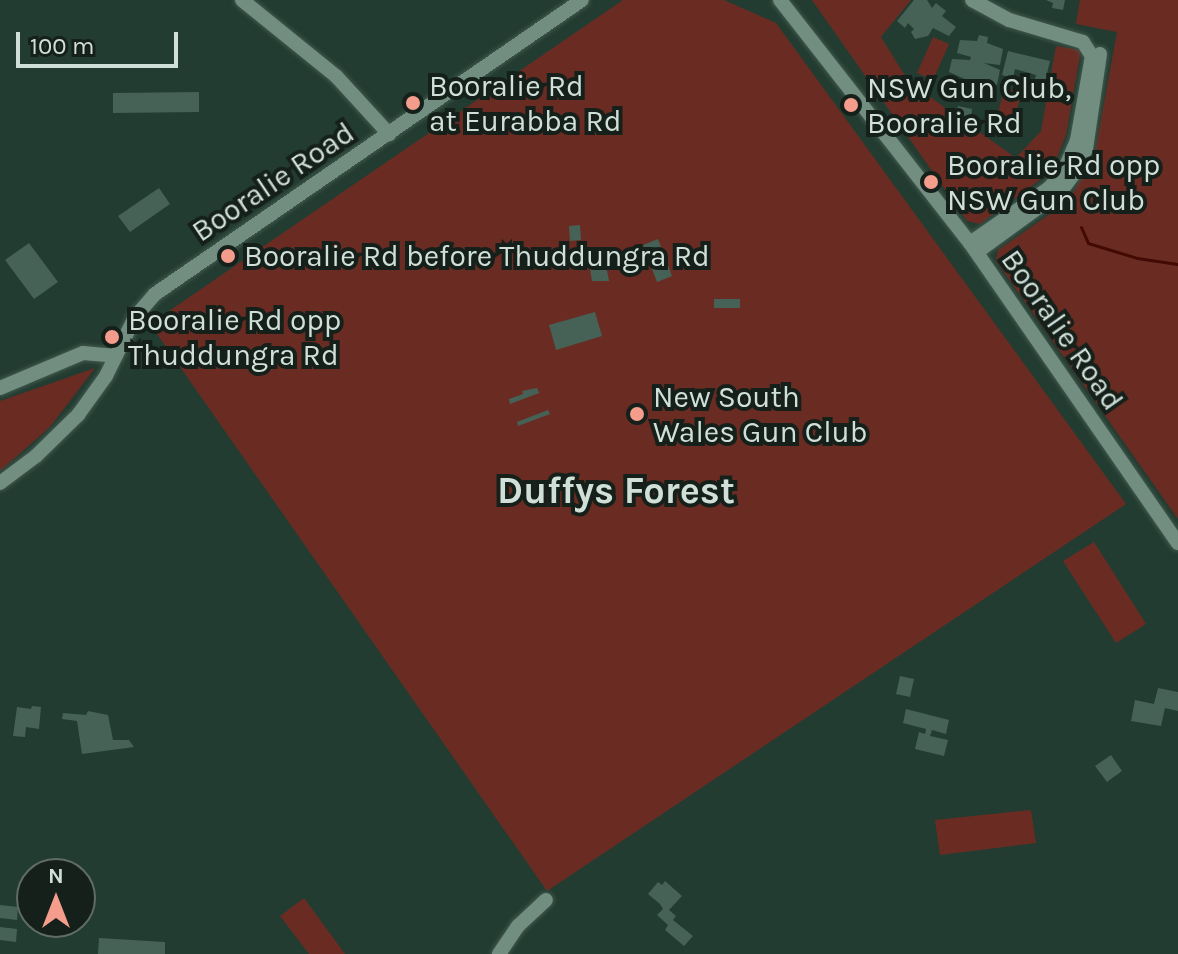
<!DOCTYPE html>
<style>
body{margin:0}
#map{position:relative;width:1178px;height:954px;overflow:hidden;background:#233c31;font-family:Karla,sans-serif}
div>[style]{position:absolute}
.green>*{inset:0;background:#6a2c22}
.stream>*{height:3px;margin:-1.5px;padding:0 1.5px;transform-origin:1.5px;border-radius:1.5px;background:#430a04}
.building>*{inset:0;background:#466155}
.roads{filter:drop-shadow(0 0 2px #41584e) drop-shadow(0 0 2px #41584e)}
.minor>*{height:14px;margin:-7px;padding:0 7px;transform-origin:7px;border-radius:7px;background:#728e81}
.dots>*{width:22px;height:22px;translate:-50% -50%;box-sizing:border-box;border:4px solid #15201b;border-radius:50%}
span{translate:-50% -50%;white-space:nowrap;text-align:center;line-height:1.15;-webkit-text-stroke:8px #15201b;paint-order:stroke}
.poi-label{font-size:30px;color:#d0dfd8}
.left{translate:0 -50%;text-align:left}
.street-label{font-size:30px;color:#d0dfd8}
.district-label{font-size:38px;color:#d0dfd8;font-weight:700}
.north{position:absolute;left:16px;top:858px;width:80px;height:80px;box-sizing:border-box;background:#15201b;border:2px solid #606c67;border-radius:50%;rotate:0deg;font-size:22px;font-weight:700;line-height:32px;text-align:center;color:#d0dfd8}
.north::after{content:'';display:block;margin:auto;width:28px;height:36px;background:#f49d8d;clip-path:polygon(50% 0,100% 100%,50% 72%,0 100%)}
.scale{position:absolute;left:16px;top:32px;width:162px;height:36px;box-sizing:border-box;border:4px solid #d0dfd8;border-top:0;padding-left:10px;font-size:24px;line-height:28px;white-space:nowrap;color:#d0dfd8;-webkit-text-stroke:6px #15201b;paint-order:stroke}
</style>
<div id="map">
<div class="green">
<div style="clip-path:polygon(623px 0,724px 0,776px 23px,1126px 504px,547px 891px,150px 324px)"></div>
<div style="clip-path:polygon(812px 0,911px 0,881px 37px,909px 82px,1016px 158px,1041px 131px,1056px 46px,1081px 50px,1066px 135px,1054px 165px,1044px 177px,980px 224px,967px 221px)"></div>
<div style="clip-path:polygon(1080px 0,1178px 0,1178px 519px,996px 261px,998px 250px,1061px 206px,1074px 191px,1095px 152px,1117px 32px,1076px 24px)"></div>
<div style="clip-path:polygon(933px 37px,949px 44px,933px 80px,917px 73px)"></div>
<div style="clip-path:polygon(1004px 88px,1021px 92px,1013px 129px,995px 126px)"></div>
<div style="clip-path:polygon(95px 368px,50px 427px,0 471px,0 401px)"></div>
<div style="clip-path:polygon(1094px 542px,1146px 624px,1116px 643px,1063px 561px)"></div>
<div style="clip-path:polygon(1031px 810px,1036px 843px,940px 855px,935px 820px)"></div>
<div style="clip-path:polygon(304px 898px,345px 954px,309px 954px,280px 916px)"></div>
</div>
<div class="stream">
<div style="left:1081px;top:227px;width:17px;rotate:66deg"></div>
<div style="left:1088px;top:243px;width:51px;rotate:17deg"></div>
<div style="left:1137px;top:258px;width:41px;rotate:8.3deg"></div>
</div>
<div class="building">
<div style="clip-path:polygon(914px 0,927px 0,932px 8px,936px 3px,946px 11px,942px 16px,956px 27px,949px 36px,933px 28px,928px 36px,915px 39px,911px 32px,914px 29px,908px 23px,905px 28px,897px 21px)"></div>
<div style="clip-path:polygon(1046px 0,1065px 0,1063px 10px,1052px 8px,1053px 3px)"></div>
<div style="clip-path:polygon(979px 35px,988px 37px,987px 43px,1003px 49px,1000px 65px,984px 63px,1000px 70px,997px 85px,968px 85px,967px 80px,949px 72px,952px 59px,970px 60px,971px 57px,957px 53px,960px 40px,977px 41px)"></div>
<div style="clip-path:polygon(1008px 51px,1050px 61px,1044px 86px,1034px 83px,1036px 75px,1015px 69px,1013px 78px,1002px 75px)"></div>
<div style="clip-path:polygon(199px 92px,199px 112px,113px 113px,113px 93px)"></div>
<div style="clip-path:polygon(958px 106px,972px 109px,971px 117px,956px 114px)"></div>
<div style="clip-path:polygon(159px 188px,170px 204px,130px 232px,118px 216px)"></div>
<div style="clip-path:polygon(580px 225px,581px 240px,570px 241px,569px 226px)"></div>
<div style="clip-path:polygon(658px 239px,672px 276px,657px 282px,643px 245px)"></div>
<div style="clip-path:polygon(29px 243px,58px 282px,34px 299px,5px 260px)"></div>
<div style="clip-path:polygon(605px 260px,609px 281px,592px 281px,589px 263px)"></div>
<div style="clip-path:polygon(714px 299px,740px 299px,740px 308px,714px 308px)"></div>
<div style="clip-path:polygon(595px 312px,602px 336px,556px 350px,549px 325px)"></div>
<div style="clip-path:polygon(537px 388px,539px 393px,510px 404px,509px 399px,523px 394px,522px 391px)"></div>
<div style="clip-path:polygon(548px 410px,550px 414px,518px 426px,517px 422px)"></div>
<div style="clip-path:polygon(900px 676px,914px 679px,910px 697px,896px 694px)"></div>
<div style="clip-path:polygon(1158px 688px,1178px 692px,1178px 711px,1165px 708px,1161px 726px,1131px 721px,1135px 700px,1154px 704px)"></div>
<div style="clip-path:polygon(32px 706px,41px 707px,39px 729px,26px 727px,25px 737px,13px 736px,17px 707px,31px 709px)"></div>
<div style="clip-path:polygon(906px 709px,949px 720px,946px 734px,932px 730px,930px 736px,948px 740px,944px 756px,915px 749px,919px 732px,925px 734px,926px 729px,903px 723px)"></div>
<div style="clip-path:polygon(88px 711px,108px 715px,113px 740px,129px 740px,134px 747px,82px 754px,77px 721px,62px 719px,63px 713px,86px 715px)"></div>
<div style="clip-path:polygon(1111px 755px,1122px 771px,1107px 782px,1095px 766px)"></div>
<div style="clip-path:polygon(665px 881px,682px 896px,669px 910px,676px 916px,673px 920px,693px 936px,684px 946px,665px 930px,668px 925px,657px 915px,663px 909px,660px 904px,648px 894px,658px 882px,662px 885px)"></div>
<div style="clip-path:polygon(0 905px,18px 907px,17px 920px,0 918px)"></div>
<div style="clip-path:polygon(0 927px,17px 929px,16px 942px,0 940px)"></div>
<div style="clip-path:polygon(99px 938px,165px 942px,165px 954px,98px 954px)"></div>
</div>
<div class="roads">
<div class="minor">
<div style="left:242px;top:0;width:121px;rotate:39deg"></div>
<div style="left:336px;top:76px;width:79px;rotate:47.6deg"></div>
<div style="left:780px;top:0;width:308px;rotate:52deg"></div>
<div style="left:970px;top:243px;width:365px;rotate:55.3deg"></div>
<div style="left:970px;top:243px;width:96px;rotate:-34.8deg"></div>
<div style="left:1049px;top:188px;width:21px;rotate:-47deg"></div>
<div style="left:1063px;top:173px;width:36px;rotate:-67deg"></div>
<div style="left:1077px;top:140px;width:85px;rotate:-79.9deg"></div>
<div style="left:1092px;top:56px;width:17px;rotate:-123deg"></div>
<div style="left:1083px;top:42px;width:77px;rotate:-163.4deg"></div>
<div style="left:1009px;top:20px;width:42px;rotate:-151.6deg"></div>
<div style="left:977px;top:252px;width:104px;rotate:-36deg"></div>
<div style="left:1061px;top:191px;width:25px;rotate:-53deg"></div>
<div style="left:1076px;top:171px;width:24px;rotate:-66deg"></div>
<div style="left:1086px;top:149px;width:96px;rotate:-81.6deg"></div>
<div style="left:0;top:388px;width:90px;rotate:-22.9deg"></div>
<div style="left:83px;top:353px;width:33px;rotate:5deg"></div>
<div style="left:0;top:483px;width:45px;rotate:-36.9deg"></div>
<div style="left:36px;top:456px;width:59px;rotate:-44.3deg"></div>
<div style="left:78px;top:415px;width:48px;rotate:-54.3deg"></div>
<div style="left:106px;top:376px;width:66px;rotate:-63.8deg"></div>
<div style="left:135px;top:317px;width:30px;rotate:-49deg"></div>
<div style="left:155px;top:294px;width:518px;rotate:-34.55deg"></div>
<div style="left:499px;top:954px;width:34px;rotate:-56deg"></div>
<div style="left:518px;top:926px;width:38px;rotate:-43deg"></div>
</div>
</div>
<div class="dots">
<div style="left:413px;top:103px;background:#f49d8d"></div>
<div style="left:851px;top:105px;background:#f49d8d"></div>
<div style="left:931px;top:182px;background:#f49d8d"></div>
<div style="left:228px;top:256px;background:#f49d8d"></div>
<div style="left:112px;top:337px;background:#f49d8d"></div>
<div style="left:637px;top:414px;background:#f49d8d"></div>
</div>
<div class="poi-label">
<span class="left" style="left:429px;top:103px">Booralie Rd<br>at Eurabba Rd</span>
<span class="left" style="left:867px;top:105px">NSW Gun Club,<br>Booralie Rd</span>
<span class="left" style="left:947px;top:182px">Booralie Rd opp<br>NSW Gun Club</span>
<span class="left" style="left:244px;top:256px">Booralie Rd before Thuddungra Rd</span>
<span class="left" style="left:128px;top:337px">Booralie Rd opp<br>Thuddungra Rd</span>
<span class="left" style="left:653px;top:414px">New South<br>Wales Gun Club</span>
</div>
<div class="street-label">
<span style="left:273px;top:182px;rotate:-34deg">Booralie Road</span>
<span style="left:1062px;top:330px;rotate:55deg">Booralie Road</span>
</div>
<div class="district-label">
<span style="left:616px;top:491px">Duffys Forest</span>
</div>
<div class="north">N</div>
<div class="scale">100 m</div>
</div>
